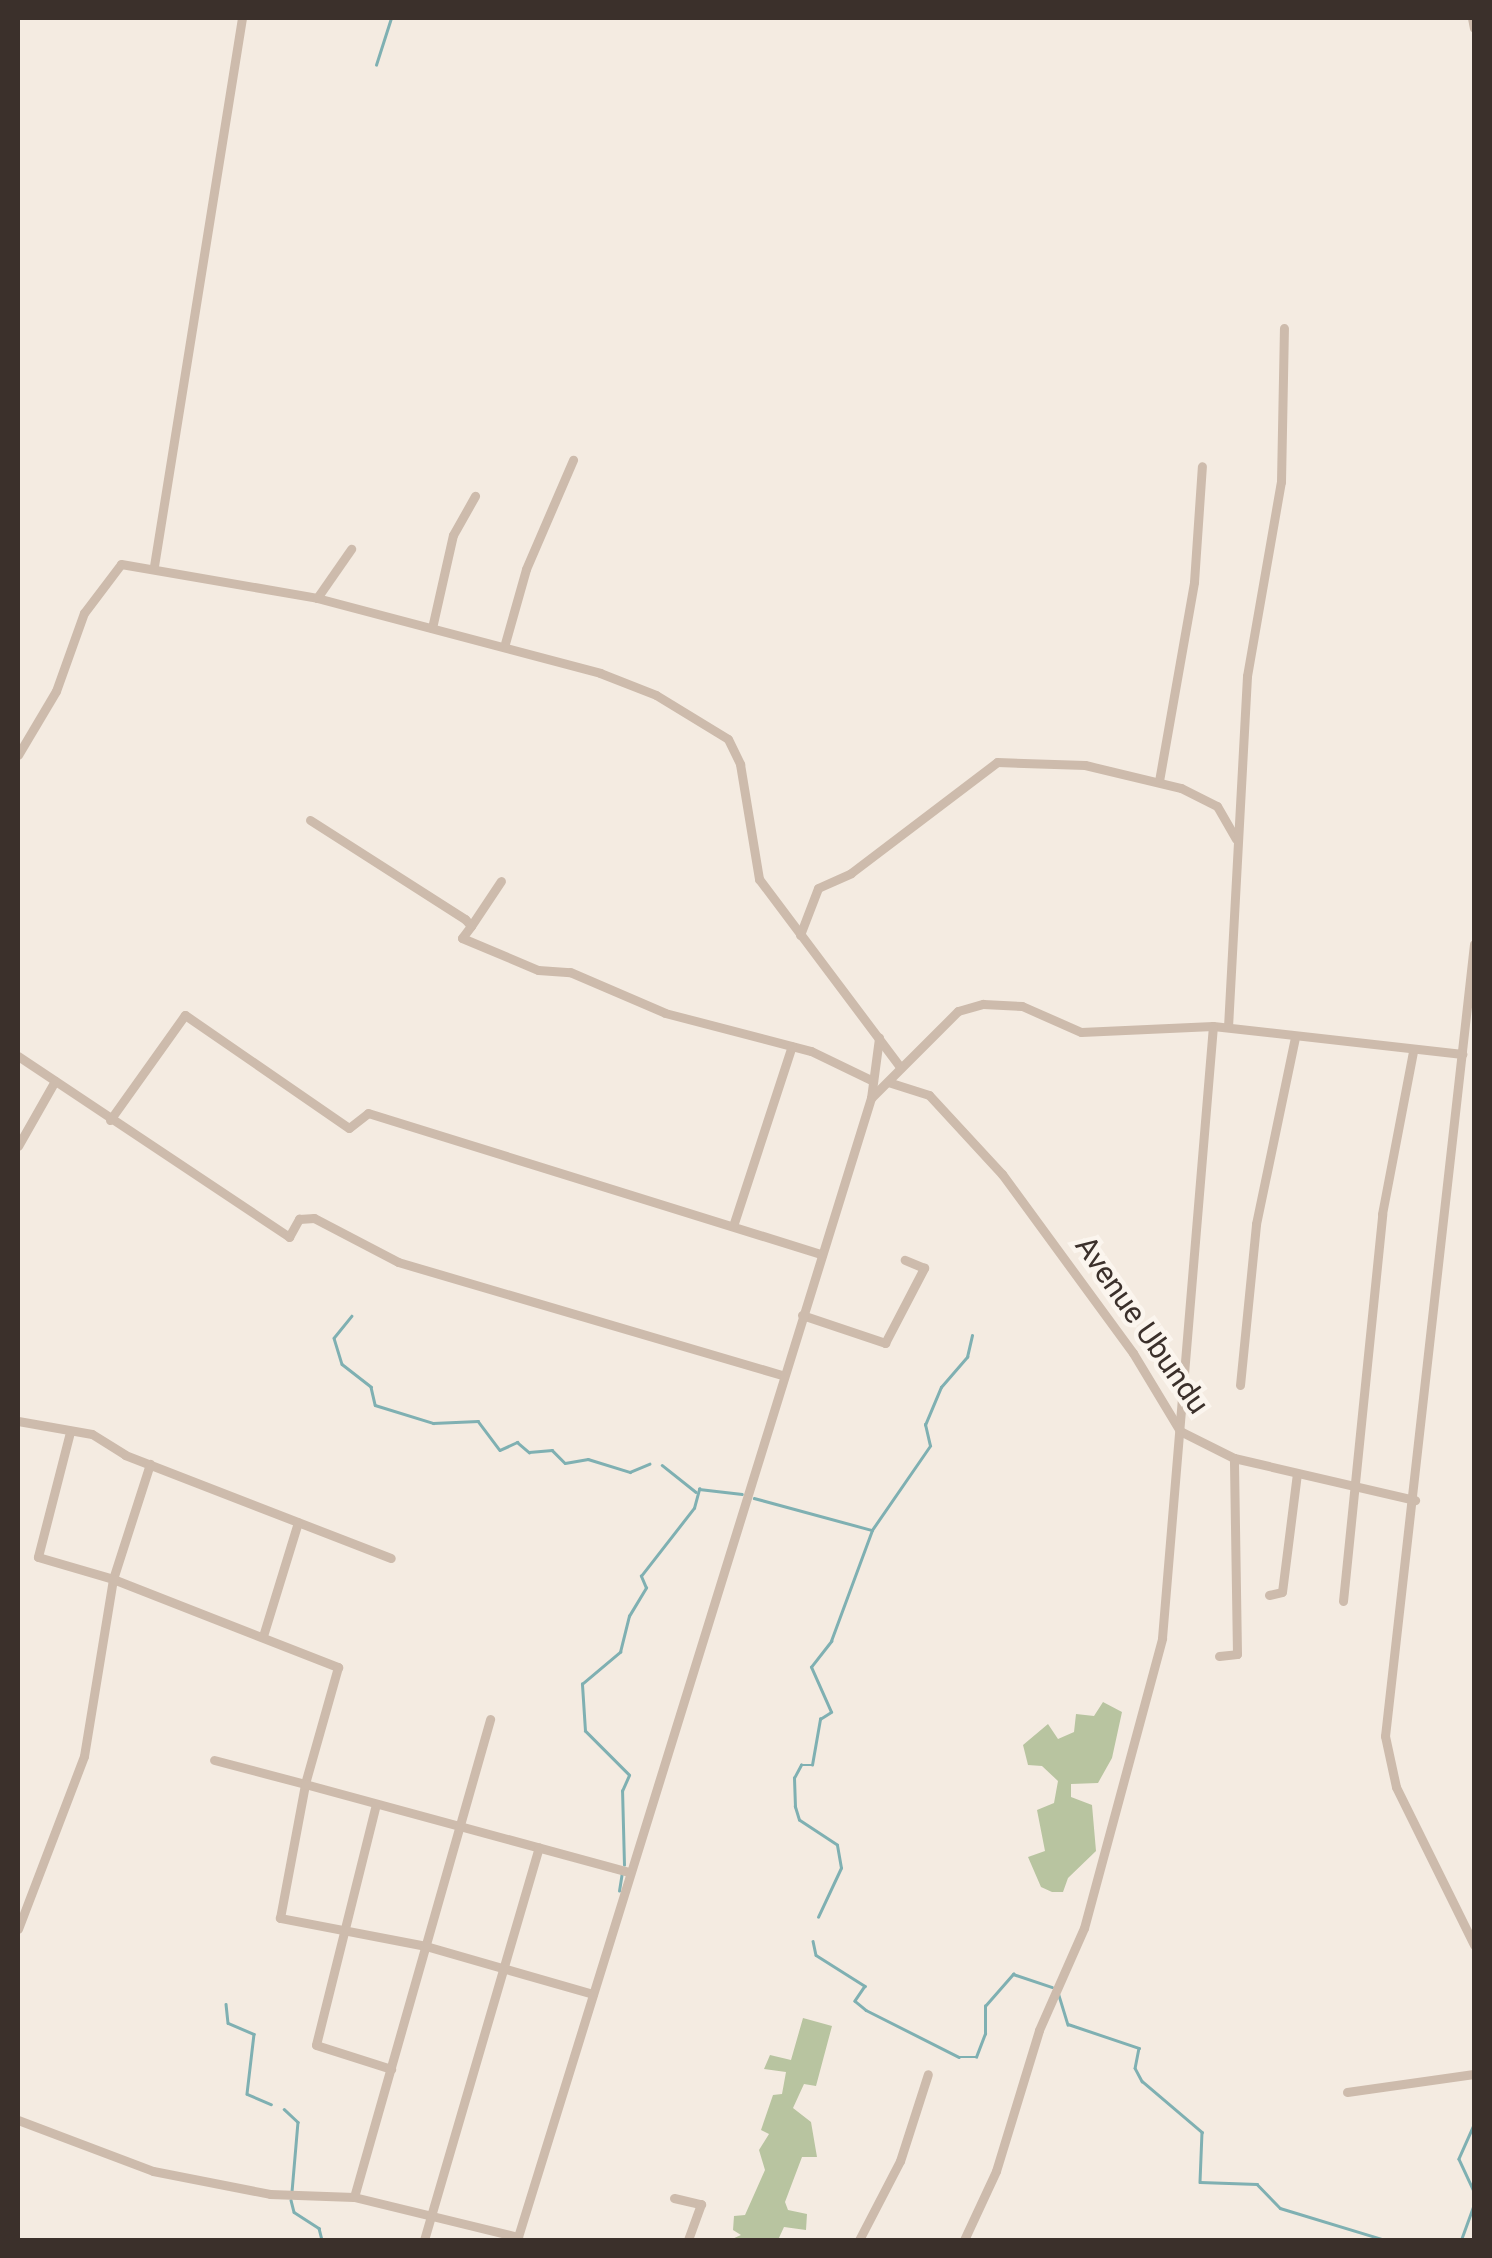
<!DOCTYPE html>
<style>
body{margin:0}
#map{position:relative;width:1492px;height:2258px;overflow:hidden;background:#f4ebe1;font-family:Roboto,sans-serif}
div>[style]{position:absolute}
.green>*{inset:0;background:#b8c4a0}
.stream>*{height:2.5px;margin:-1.25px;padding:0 1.25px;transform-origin:1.25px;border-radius:1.25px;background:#7fb0b2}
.minor>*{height:9px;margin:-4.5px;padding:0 4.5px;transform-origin:4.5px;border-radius:4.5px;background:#cdbbac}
span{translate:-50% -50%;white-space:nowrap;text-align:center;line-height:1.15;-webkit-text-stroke:9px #fbf5ee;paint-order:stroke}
.street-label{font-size:30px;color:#3b302b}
.frame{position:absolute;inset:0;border:20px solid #3b302b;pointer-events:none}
</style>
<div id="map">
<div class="green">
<div style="clip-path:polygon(1103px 1702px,1122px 1712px,1112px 1758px,1098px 1783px,1071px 1784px,1071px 1797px,1092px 1805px,1096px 1851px,1068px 1878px,1063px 1892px,1052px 1892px,1041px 1887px,1028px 1857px,1045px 1851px,1037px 1810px,1054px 1803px,1058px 1781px,1042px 1766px,1028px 1765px,1023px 1745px,1048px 1724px,1058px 1739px,1074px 1732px,1076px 1714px,1094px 1716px)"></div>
<div style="clip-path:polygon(803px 2018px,832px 2026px,816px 2086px,804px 2084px,793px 2108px,811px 2122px,817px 2157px,802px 2157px,785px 2202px,788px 2210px,807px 2214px,806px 2230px,784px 2227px,778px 2240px,730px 2240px,741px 2235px,733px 2230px,734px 2216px,745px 2215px,765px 2170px,759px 2150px,769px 2134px,761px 2130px,773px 2095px,782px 2094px,786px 2072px,764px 2069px,770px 2055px,791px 2060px)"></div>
</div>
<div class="stream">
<div style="left:376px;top:65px;width:49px;rotate:-72.3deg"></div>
<div style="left:352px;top:1316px;width:28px;rotate:129deg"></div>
<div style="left:334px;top:1338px;width:27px;rotate:73deg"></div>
<div style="left:342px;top:1364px;width:37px;rotate:38deg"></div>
<div style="left:371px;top:1387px;width:18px;rotate:77deg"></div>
<div style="left:375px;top:1405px;width:61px;rotate:17.2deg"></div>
<div style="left:433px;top:1423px;width:45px;rotate:-2.5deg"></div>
<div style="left:478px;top:1421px;width:36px;rotate:53deg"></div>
<div style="left:500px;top:1450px;width:19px;rotate:-25deg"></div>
<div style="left:517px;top:1442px;width:16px;rotate:40deg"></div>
<div style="left:529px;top:1452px;width:23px;rotate:-5deg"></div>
<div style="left:552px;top:1450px;width:18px;rotate:45deg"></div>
<div style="left:565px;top:1463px;width:23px;rotate:-10deg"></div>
<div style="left:588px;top:1459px;width:44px;rotate:17.2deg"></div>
<div style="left:630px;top:1472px;width:21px;rotate:-23deg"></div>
<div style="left:662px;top:1465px;width:43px;rotate:38.5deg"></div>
<div style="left:754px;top:1498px;width:122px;rotate:15.2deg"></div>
<div style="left:624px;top:1865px;width:74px;rotate:-91.5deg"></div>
<div style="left:622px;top:1791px;width:17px;rotate:-66deg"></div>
<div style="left:629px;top:1775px;width:62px;rotate:-135deg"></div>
<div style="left:585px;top:1731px;width:47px;rotate:-93.7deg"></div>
<div style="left:582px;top:1684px;width:50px;rotate:-40.1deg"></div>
<div style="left:620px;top:1652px;width:37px;rotate:-76deg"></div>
<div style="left:629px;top:1616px;width:33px;rotate:-59deg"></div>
<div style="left:646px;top:1588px;width:13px;rotate:-113deg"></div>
<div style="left:641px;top:1576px;width:86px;rotate:-52.1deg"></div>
<div style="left:694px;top:1508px;width:20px;rotate:-75deg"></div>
<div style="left:699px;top:1489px;width:43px;rotate:6.6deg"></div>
<div style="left:619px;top:1891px;width:18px;rotate:-81deg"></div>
<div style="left:818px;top:1917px;width:54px;rotate:-64.9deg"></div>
<div style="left:841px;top:1868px;width:23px;rotate:-100deg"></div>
<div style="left:837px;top:1845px;width:45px;rotate:-146.7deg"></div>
<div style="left:799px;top:1820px;width:14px;rotate:-107deg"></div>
<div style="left:795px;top:1807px;width:29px;rotate:-92deg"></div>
<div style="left:794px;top:1778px;width:15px;rotate:-62deg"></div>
<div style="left:801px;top:1765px;width:11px"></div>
<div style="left:812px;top:1765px;width:47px;rotate:-80.1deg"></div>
<div style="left:820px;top:1719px;width:13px;rotate:-32deg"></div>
<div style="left:831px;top:1712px;width:49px;rotate:-114deg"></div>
<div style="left:811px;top:1667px;width:33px;rotate:-52deg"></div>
<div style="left:831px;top:1641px;width:118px;rotate:-69.7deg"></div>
<div style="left:872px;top:1530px;width:102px;rotate:-55.4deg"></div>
<div style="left:930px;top:1446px;width:22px;rotate:-103deg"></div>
<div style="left:925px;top:1425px;width:41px;rotate:-67.2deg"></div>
<div style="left:941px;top:1387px;width:40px;rotate:-49deg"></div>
<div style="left:967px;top:1357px;width:22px;rotate:-77deg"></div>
<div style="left:813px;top:1941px;width:14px;rotate:78deg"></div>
<div style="left:816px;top:1955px;width:58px;rotate:32.3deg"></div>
<div style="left:865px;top:1986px;width:18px;rotate:124deg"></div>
<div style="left:855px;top:2001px;width:14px;rotate:39deg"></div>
<div style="left:866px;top:2010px;width:104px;rotate:26.8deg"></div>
<div style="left:959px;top:2057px;width:17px"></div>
<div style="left:976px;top:2057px;width:25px;rotate:-69deg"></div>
<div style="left:985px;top:2034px;width:28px;rotate:-90deg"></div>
<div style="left:985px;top:2006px;width:43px;rotate:-48.8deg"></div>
<div style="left:1013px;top:1974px;width:41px;rotate:18.4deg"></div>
<div style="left:1058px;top:1992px;width:34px;rotate:73deg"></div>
<div style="left:1068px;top:2024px;width:75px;rotate:18.7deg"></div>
<div style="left:1139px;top:2048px;width:20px;rotate:101deg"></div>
<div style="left:1135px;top:2068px;width:15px;rotate:62deg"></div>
<div style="left:1142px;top:2081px;width:79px;rotate:40.4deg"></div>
<div style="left:1202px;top:2132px;width:50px;rotate:92.3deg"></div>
<div style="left:1200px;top:2182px;width:57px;rotate:2deg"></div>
<div style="left:1257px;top:2184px;width:33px;rotate:46deg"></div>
<div style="left:1280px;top:2208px;width:110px;rotate:16.9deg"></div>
<div style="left:226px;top:2004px;width:19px;rotate:84deg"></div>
<div style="left:228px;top:2023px;width:28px;rotate:23deg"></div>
<div style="left:254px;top:2034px;width:60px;rotate:96.7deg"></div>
<div style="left:247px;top:2094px;width:26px;rotate:23deg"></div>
<div style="left:284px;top:2109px;width:19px;rotate:43deg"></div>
<div style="left:298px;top:2122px;width:70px;rotate:94.9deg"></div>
<div style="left:1474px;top:2125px;width:37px;rotate:114deg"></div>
<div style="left:1459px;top:2159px;width:35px;rotate:65deg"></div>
<div style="left:1474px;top:2194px;width:6px;rotate:90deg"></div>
<div style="left:291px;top:2200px;width:12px;rotate:76deg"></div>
<div style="left:294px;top:2212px;width:30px;rotate:33deg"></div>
<div style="left:319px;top:2228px;width:12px;rotate:76deg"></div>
<div style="left:1461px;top:2240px;width:37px;rotate:-70deg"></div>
</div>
<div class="minor">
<div style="left:1472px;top:18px;width:10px;rotate:79deg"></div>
<div style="left:154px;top:566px;width:555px;rotate:-80.88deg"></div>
<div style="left:317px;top:598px;width:60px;rotate:-55.2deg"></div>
<div style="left:432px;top:628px;width:95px;rotate:-77.3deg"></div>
<div style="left:453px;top:535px;width:45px;rotate:-60.6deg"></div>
<div style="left:504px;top:647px;width:81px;rotate:-74.2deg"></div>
<div style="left:526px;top:569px;width:119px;rotate:-66.7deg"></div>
<div style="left:18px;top:755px;width:74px;rotate:-59.3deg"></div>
<div style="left:56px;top:691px;width:83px;rotate:-70.3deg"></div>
<div style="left:84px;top:613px;width:61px;rotate:-52.9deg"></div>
<div style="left:121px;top:564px;width:199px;rotate:9.8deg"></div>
<div style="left:317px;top:598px;width:293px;rotate:14.8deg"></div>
<div style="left:600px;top:673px;width:60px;rotate:21.4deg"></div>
<div style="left:656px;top:695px;width:84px;rotate:31.4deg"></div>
<div style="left:728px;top:739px;width:28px;rotate:64deg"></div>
<div style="left:740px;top:764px;width:117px;rotate:80.6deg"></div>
<div style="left:759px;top:879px;width:236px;rotate:53.1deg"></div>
<div style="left:1159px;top:781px;width:202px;rotate:-80deg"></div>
<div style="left:1194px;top:582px;width:116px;rotate:-86.1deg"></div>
<div style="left:310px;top:820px;width:184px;rotate:32.6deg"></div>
<div style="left:465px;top:919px;width:9px;rotate:49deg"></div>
<div style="left:471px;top:926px;width:15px;rotate:127deg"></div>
<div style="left:462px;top:938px;width:82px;rotate:22.8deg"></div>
<div style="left:538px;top:970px;width:32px;rotate:4deg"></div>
<div style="left:570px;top:972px;width:103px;rotate:23.3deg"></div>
<div style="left:665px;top:1013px;width:151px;rotate:14.6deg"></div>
<div style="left:811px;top:1051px;width:69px;rotate:25.8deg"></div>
<div style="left:471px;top:926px;width:54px;rotate:-56.3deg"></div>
<div style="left:800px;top:935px;width:50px;rotate:-69deg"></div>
<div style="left:818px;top:888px;width:36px;rotate:-24deg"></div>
<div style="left:851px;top:873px;width:183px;rotate:-37.2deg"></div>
<div style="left:997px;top:762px;width:88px;rotate:2deg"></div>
<div style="left:1085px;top:765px;width:99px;rotate:13.5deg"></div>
<div style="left:1181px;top:788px;width:40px;rotate:26.6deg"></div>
<div style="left:1217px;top:806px;width:38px;rotate:60deg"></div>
<div style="left:1474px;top:944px;width:797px;rotate:96.41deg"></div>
<div style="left:1385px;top:1736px;width:52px;rotate:77.8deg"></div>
<div style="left:1396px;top:1787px;width:176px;rotate:63.7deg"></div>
<div style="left:1228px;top:1027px;width:352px;rotate:-86.9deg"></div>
<div style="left:1247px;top:676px;width:197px;rotate:-80.1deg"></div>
<div style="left:1281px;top:482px;width:154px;rotate:-88.9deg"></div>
<div style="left:18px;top:1056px;width:326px;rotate:33.7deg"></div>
<div style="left:289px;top:1237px;width:21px;rotate:-61deg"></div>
<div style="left:299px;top:1219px;width:15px;rotate:-4deg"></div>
<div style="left:314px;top:1218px;width:95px;rotate:27.6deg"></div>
<div style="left:398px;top:1262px;width:401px;rotate:16.4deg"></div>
<div style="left:888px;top:1082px;width:43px;rotate:17.6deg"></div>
<div style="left:929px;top:1095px;width:108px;rotate:47.3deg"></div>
<div style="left:1002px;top:1174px;width:222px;rotate:53.8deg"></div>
<div style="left:1133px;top:1353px;width:91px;rotate:58.9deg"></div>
<div style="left:1180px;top:1431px;width:60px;rotate:26.6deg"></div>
<div style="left:1234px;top:1458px;width:186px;rotate:13.1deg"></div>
<div style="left:871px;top:1098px;width:61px;rotate:-82.4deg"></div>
<div style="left:110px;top:1120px;width:129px;rotate:-54.5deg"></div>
<div style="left:185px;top:1015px;width:199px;rotate:34.6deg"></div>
<div style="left:349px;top:1128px;width:24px;rotate:-38deg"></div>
<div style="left:368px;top:1113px;width:474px;rotate:17.3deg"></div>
<div style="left:18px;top:1146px;width:75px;rotate:-60.4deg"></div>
<div style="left:733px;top:1226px;width:189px;rotate:-71.9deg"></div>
<div style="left:802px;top:1315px;width:88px;rotate:18.6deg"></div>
<div style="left:885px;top:1343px;width:85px;rotate:-62.5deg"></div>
<div style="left:924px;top:1268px;width:21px;rotate:-157deg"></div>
<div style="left:1240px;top:1385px;width:162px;rotate:-84.3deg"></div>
<div style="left:1256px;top:1224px;width:191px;rotate:-78.2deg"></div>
<div style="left:18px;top:1421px;width:75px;rotate:10deg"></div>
<div style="left:92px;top:1434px;width:39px;rotate:32deg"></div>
<div style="left:125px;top:1455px;width:285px;rotate:21.2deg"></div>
<div style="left:70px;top:1432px;width:129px;rotate:104.4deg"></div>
<div style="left:38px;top:1557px;width:78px;rotate:16.3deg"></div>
<div style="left:113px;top:1579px;width:121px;rotate:-72.2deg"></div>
<div style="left:1269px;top:1595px;width:13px;rotate:-13deg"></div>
<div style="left:1282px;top:1592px;width:119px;rotate:-82.8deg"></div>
<div style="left:1343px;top:1601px;width:389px;rotate:-84.2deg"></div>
<div style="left:1382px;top:1214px;width:165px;rotate:-79.2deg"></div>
<div style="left:263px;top:1636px;width:119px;rotate:-72.9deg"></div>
<div style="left:1219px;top:1656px;width:18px;rotate:-6deg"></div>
<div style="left:1237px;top:1654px;width:196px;rotate:-90.9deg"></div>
<div style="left:376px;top:1804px;width:248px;rotate:104deg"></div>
<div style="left:316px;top:2045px;width:79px;rotate:17.7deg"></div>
<div style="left:18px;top:1929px;width:185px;rotate:-69.1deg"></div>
<div style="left:84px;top:1756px;width:179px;rotate:-80.7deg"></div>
<div style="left:113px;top:1579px;width:242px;rotate:21.4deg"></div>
<div style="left:338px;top:1667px;width:122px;rotate:105.8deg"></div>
<div style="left:305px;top:1784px;width:94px;rotate:-165.2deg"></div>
<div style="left:593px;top:1994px;width:174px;rotate:-164deg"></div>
<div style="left:426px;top:1946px;width:149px;rotate:-169.1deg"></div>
<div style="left:280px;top:1918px;width:136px;rotate:-79.4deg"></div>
<div style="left:305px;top:1784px;width:335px;rotate:15.2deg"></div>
<div style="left:1347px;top:2092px;width:128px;rotate:-8.1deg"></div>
<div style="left:18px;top:2120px;width:144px;rotate:20.7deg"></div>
<div style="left:153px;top:2171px;width:119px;rotate:11.1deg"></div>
<div style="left:270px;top:2194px;width:84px;rotate:2deg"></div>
<div style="left:354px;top:2197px;width:169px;rotate:13.7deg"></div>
<div style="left:354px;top:2197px;width:497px;rotate:-74.1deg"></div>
<div style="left:674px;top:2198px;width:28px;rotate:13deg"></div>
<div style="left:701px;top:2204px;width:38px;rotate:110deg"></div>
<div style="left:424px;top:2240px;width:409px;rotate:-73.7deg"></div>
<div style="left:517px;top:2240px;width:1196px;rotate:-72.78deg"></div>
<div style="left:871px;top:1098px;width:123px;rotate:-45deg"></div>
<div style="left:958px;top:1011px;width:26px;rotate:-16deg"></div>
<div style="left:983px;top:1004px;width:39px;rotate:3deg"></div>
<div style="left:1022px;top:1006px;width:64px;rotate:23.8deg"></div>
<div style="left:1081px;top:1032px;width:132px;rotate:-2.6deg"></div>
<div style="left:1213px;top:1026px;width:251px;rotate:6.4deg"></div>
<div style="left:859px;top:2240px;width:89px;rotate:-62.6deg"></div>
<div style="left:900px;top:2161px;width:91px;rotate:-72.2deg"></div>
<div style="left:964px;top:2240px;width:76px;rotate:-65.1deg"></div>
<div style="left:996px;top:2171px;width:147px;rotate:-73deg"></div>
<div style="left:1039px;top:2030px;width:111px;rotate:-66.2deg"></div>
<div style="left:1084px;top:1928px;width:300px;rotate:-74.9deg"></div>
<div style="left:1162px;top:1638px;width:614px;rotate:-85.24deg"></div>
</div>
<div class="street-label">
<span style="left:1142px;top:1325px;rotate:55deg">Avenue Ubundu</span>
</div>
<div class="frame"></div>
</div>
